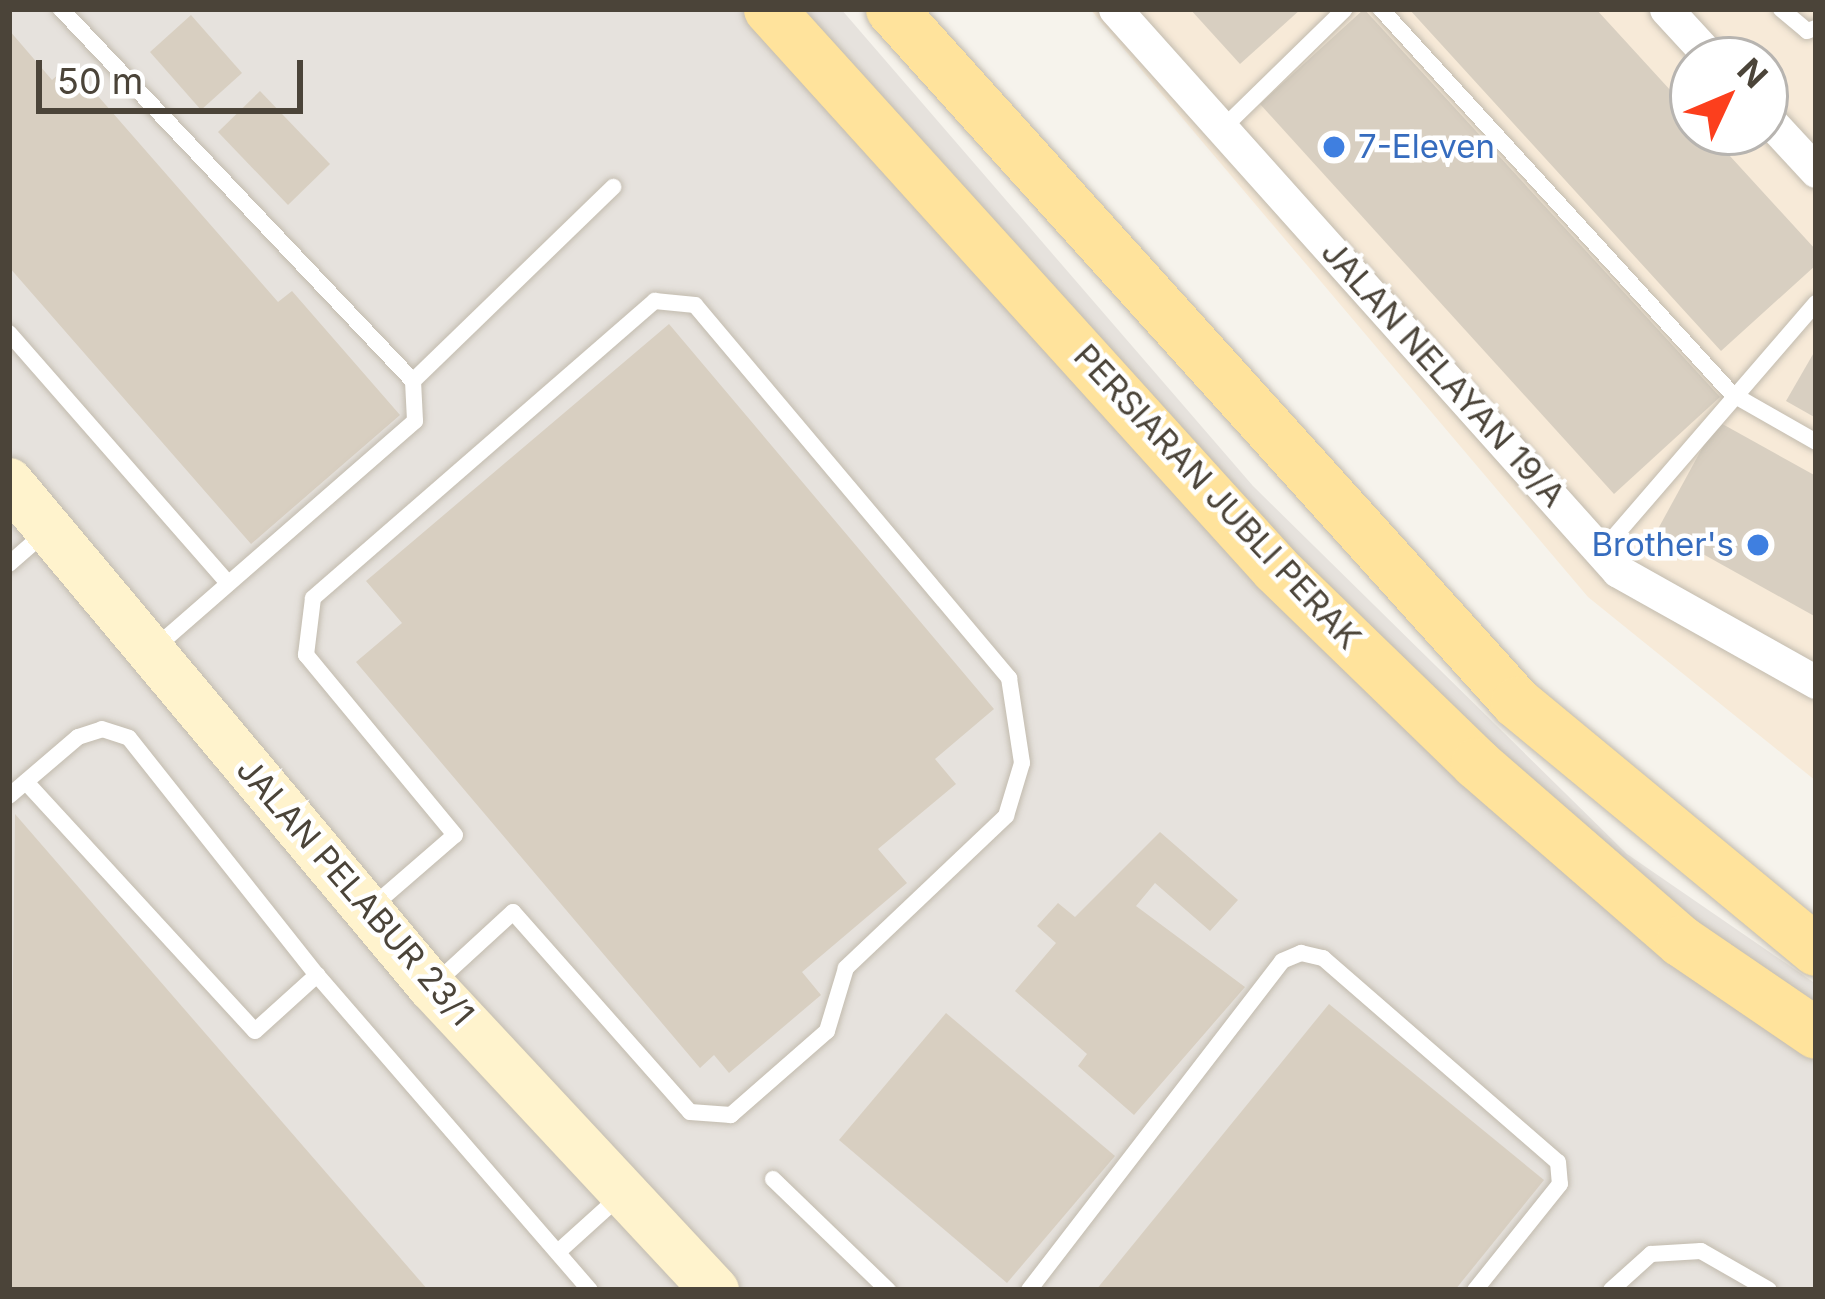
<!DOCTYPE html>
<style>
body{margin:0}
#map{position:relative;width:1825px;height:1299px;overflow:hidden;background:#f6f3ec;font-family:Inter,sans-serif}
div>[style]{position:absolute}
.commercial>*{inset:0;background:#f7ead8}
.industrial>*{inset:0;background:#e6e2dd}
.building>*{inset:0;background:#d8cfc1}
.roads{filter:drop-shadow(0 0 3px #c2bbae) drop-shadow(0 0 3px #c2bbae)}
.lane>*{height:16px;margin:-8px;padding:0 8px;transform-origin:8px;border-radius:8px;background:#fff}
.street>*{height:33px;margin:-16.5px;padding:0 16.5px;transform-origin:16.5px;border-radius:16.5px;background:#fff}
.secondary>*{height:48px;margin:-24px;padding:0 24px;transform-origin:24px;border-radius:24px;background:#fff3cd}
.primary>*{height:51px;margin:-25.5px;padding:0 25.5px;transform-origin:25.5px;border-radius:25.5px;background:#ffe39c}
.dots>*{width:33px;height:33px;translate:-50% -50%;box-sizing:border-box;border:6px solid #fff;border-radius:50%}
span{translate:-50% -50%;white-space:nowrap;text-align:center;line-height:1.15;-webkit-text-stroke:9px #fff;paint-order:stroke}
.shop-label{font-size:33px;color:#366cbe}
.left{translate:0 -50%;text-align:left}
.right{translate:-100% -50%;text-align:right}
.street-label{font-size:33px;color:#4b4439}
.frame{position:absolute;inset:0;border:12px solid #4b4439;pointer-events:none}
.north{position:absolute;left:1669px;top:36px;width:120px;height:120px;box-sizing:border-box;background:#fff;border:3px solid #b7b4b0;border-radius:50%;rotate:46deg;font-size:33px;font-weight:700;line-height:48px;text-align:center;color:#4b4439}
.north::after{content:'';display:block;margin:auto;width:42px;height:54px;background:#fc3f1d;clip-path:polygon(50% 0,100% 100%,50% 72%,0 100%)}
.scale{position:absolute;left:36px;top:60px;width:267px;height:54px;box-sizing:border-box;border:6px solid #4b4439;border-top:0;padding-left:15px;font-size:36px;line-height:42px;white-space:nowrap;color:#4b4439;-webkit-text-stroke:9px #fff;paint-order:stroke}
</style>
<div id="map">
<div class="commercial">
<div style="clip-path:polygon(evenodd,1090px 9px,1816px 9px,1816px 781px,1588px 597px,1090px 9px,1693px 60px,1765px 60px,1765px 132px,1693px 132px,1693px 60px)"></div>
</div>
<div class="industrial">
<div style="clip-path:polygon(9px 9px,841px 9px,1253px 486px,1627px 854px,1816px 984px,1816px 1290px,9px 1290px)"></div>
</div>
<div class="building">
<div style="clip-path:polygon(1190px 9px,1301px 9px,1240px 64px)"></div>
<div style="clip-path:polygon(1364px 9px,1720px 397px,1614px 494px,1260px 104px)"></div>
<div style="clip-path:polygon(1409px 9px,1596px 9px,1693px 115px,1693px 132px,1708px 132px,1816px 250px,1816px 265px,1721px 351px)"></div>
<div style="clip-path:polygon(191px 15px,242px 73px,201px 110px,150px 52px)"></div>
<div style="clip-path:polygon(9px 30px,52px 80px,70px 64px,278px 302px,292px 291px,400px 415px,251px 544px,9px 267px)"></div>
<div style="clip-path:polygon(260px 91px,330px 164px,288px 205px,218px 132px)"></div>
<div style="clip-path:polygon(669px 324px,994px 709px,935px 759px,956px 784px,878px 849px,907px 883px,802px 972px,821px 995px,729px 1073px,714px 1055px,700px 1068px,356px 662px,402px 623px,366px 581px)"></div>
<div style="clip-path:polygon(1816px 349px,1816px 418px,1786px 401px)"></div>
<div style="clip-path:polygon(1717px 421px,1816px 476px,1816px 617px,1658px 529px)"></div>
<div style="clip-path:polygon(15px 814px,428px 1290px,9px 1290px)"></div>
<div style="clip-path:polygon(1160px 832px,1238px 900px,1210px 931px,1155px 883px,1136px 906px,1245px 987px,1134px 1115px,1078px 1066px,1087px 1054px,1015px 991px,1056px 943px,1037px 926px,1058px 903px,1075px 917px)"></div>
<div style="clip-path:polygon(1329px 1004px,1544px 1180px,1455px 1290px,1096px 1290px)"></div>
<div style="clip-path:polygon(946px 1013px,1115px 1156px,1007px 1283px,839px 1140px)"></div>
</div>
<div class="roads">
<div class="lane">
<div style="left:61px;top:9px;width:512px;rotate:46.58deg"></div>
<div style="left:413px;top:381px;width:40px;rotate:87.1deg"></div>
<div style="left:415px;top:421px;width:344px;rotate:138.9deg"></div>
<div style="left:1381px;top:9px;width:521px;rotate:47.64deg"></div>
<div style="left:1732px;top:394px;width:97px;rotate:29.7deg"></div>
<div style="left:1781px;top:9px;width:34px;rotate:40deg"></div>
<div style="left:1807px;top:31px;width:9px;rotate:-18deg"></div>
<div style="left:1223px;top:128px;width:170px;rotate:-44.3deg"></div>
<div style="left:9px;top:333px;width:332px;rotate:48.8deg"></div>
<div style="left:413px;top:381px;width:279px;rotate:-44.1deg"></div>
<div style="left:1601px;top:552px;width:329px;rotate:-49.2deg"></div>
<div style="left:9px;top:564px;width:52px;rotate:-41.1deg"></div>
<div style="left:26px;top:782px;width:338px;rotate:47.4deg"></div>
<div style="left:255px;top:1031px;width:84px;rotate:-42.1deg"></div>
<div style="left:9px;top:796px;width:91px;rotate:-40.5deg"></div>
<div style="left:78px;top:737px;width:25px;rotate:-18deg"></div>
<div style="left:102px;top:729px;width:28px;rotate:18deg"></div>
<div style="left:129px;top:738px;width:303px;rotate:51.6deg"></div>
<div style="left:317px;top:975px;width:417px;rotate:49.1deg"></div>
<div style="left:373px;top:906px;width:108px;rotate:-40.9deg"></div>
<div style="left:455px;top:835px;width:234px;rotate:-129.6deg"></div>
<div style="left:306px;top:655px;width:57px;rotate:-83deg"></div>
<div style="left:313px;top:598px;width:453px;rotate:-41deg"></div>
<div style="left:655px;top:301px;width:40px;rotate:5.7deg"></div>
<div style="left:695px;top:305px;width:488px;rotate:49.9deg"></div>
<div style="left:1009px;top:678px;width:86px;rotate:81.3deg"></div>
<div style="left:1022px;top:763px;width:55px;rotate:106.8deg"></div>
<div style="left:1006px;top:816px;width:221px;rotate:136.5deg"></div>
<div style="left:846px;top:968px;width:66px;rotate:106.8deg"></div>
<div style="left:827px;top:1031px;width:128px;rotate:138.8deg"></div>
<div style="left:731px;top:1115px;width:41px;rotate:-175.8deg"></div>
<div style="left:690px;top:1112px;width:267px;rotate:-131.5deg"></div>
<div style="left:513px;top:912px;width:103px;rotate:137.4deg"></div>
<div style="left:773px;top:1179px;width:160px;rotate:44deg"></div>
<div style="left:558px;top:1252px;width:84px;rotate:-42.1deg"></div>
<div style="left:1029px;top:1290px;width:415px;rotate:-52.4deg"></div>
<div style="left:1282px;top:961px;width:21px;rotate:-23deg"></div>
<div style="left:1301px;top:953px;width:23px;rotate:13deg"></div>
<div style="left:1323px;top:958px;width:311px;rotate:41deg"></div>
<div style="left:1558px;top:1162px;width:22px;rotate:85deg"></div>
<div style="left:1560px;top:1184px;width:136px;rotate:128.7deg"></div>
<div style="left:1611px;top:1290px;width:54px;rotate:-42deg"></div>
<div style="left:1651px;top:1254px;width:50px;rotate:-3.4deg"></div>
<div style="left:1701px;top:1251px;width:78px;rotate:29.8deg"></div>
</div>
<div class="street">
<div style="left:1115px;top:9px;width:754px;rotate:48.17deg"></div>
<div style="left:1618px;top:571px;width:227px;rotate:29.3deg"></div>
<div style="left:1666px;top:9px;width:69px;rotate:47.3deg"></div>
<div style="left:1765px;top:116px;width:75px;rotate:47.2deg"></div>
</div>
<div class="secondary">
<div style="left:9px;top:482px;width:659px;rotate:50.05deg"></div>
<div style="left:432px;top:987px;width:415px;rotate:47deg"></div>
</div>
<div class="primary">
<div style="left:769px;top:9px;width:755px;rotate:47.84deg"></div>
<div style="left:1276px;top:569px;width:279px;rotate:44.1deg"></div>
<div style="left:1476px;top:763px;width:271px;rotate:41deg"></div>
<div style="left:1681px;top:941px;width:163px;rotate:34.3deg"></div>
<div style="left:891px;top:9px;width:933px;rotate:47.95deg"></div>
<div style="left:1516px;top:702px;width:389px;rotate:39.6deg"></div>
</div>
</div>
<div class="dots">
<div style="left:1334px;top:147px;background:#3f7fe0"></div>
<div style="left:1758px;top:545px;background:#3f7fe0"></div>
</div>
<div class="shop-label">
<span class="left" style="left:1358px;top:147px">7-Eleven</span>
<span class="right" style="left:1734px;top:545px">Brother's</span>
</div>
<div class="street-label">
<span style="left:1443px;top:374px;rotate:48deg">JALAN NELAYAN 19/A</span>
<span style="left:1217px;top:497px;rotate:47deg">PERSIARAN JUBLI PERAK</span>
<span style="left:355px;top:892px;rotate:49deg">JALAN PELABUR 23/1</span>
</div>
<div class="frame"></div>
<div class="north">N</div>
<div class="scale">50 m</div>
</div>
